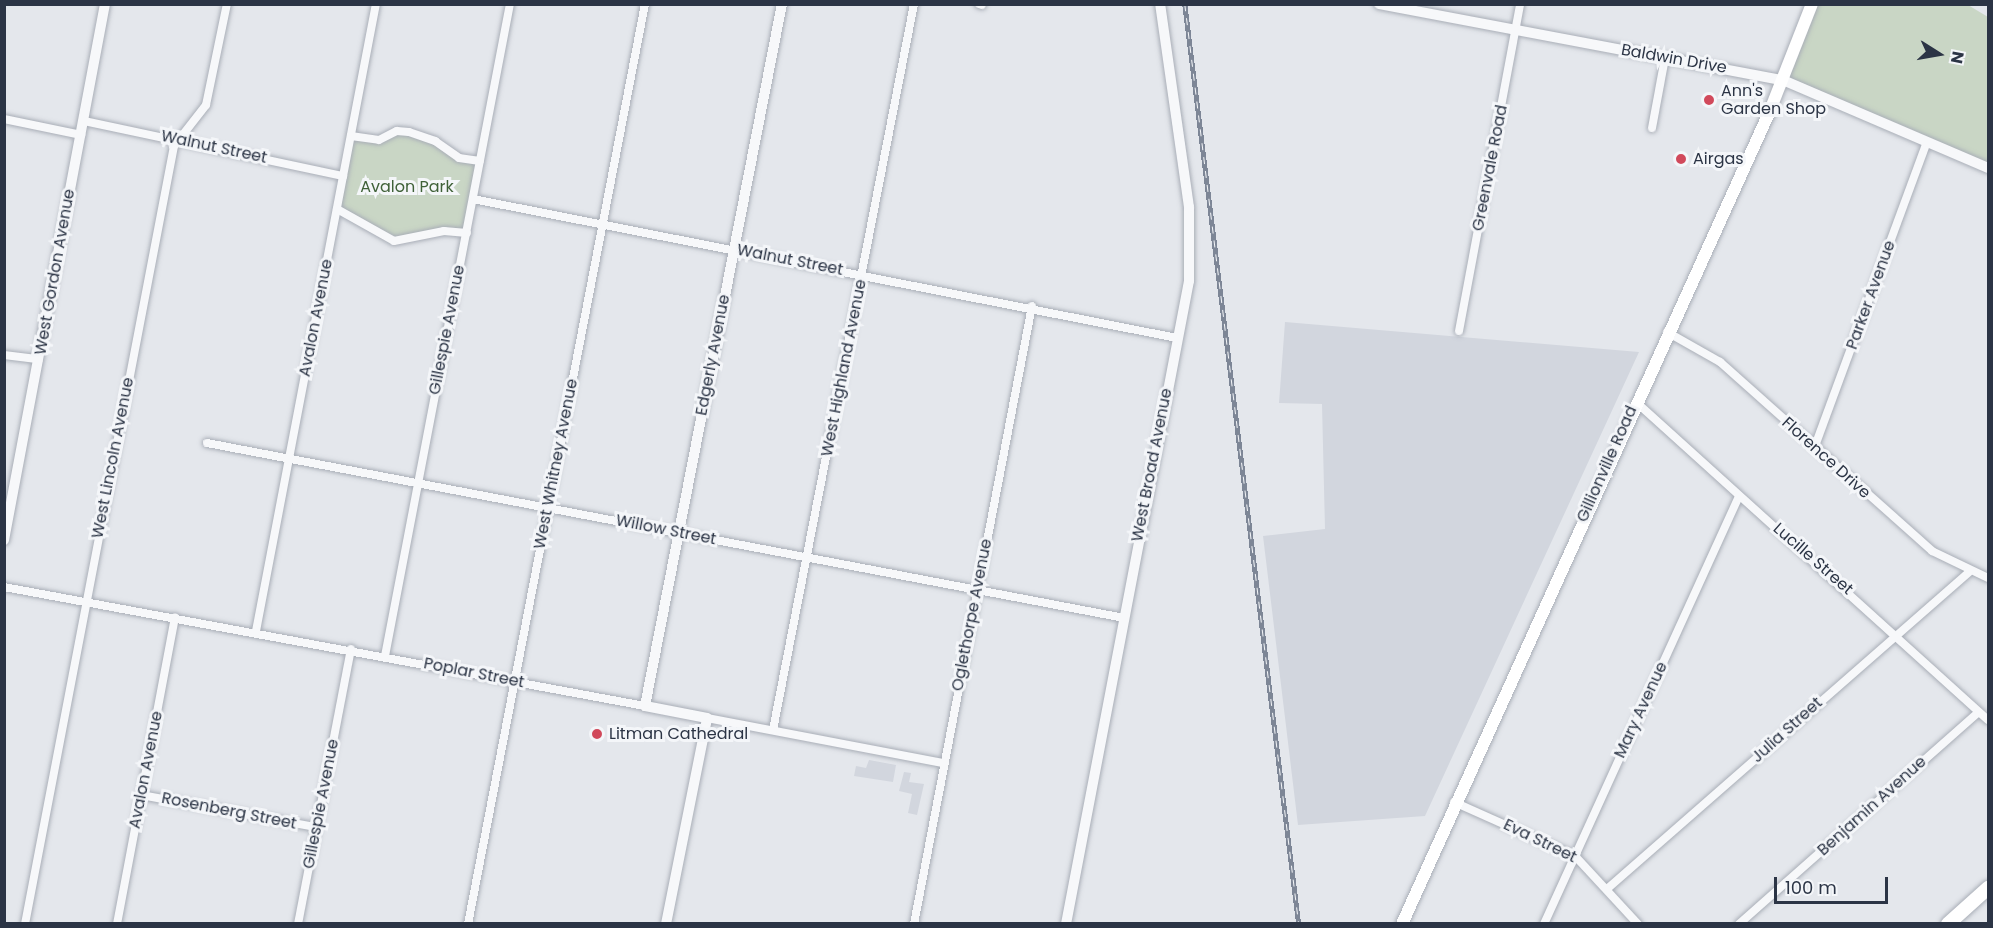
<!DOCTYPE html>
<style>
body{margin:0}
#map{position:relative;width:1993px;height:928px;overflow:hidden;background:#e4e7ec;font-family:Poppins,sans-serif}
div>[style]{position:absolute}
.built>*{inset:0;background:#d2d6de}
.green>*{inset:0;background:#c9d6c5}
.roads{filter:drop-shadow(0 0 2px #a9aeb7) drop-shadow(0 0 2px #a9aeb7)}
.minor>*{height:8px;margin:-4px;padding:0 4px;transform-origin:4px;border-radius:4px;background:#f7f8fa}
.tertiary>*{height:10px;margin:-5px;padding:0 5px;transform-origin:5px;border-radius:5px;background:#f7f8fa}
.secondary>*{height:12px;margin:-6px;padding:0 6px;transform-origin:6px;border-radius:6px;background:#fff}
.primary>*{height:14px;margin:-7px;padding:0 7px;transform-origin:7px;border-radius:7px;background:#fff}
.rail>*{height:4.5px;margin-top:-2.25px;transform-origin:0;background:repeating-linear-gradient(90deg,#f4f6f9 0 7px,#7d8696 0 14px);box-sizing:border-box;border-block:2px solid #7d8696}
.dots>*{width:16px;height:16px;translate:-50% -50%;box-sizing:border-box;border:3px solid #f4f6f9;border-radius:50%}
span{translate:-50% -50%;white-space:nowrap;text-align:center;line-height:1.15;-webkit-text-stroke:6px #f4f6f9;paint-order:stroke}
.street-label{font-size:16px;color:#2b3445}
.poi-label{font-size:16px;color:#2b3445}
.left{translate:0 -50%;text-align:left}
.park-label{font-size:16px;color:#3f6138}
.frame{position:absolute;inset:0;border:6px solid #2b3445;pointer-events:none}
.north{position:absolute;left:1909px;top:24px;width:60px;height:60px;-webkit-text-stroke:4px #f4f6f9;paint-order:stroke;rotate:101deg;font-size:16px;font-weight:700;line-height:24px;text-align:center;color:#2b3445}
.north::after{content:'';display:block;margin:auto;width:21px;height:27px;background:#2b3445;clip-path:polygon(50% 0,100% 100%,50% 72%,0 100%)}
.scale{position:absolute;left:1774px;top:877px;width:114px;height:27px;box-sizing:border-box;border:3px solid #2b3445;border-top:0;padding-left:8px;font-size:18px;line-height:21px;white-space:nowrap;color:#2b3445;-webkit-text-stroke:4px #f4f6f9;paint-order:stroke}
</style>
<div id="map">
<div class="built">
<div style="clip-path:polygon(1285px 322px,1639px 352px,1425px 816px,1298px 825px,1263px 536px,1325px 529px,1322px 404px,1279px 403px)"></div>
<div style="clip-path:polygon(869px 760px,896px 765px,893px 782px,854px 776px,856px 766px,866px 768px)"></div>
<div style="clip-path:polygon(904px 772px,911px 773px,909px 782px,924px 784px,917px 815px,908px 813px,912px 794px,899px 791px)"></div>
</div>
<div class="green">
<div style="clip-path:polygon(1813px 5px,1968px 5px,1988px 17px,1988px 167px,1785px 79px)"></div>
<div style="clip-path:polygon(393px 134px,425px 137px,449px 154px,479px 162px,466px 232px,404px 241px,338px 208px,351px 137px,363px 141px)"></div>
</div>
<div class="roads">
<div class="minor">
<div style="left:979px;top:4px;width:3px;rotate:18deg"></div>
<div style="left:4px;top:119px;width:79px;rotate:11.7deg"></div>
<div style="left:84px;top:121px;width:265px;rotate:12deg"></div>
<div style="left:1652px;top:128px;width:71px;rotate:-79.5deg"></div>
<div style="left:351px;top:136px;width:28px;rotate:8deg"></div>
<div style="left:379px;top:140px;width:20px;rotate:-27deg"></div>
<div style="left:397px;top:131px;width:12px;rotate:5deg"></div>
<div style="left:409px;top:132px;width:28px;rotate:19deg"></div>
<div style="left:435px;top:141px;width:29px;rotate:35deg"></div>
<div style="left:459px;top:158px;width:21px;rotate:8deg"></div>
<div style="left:473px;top:199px;width:718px;rotate:11.17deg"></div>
<div style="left:337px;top:209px;width:65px;rotate:29.3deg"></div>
<div style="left:394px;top:241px;width:51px;rotate:-11.3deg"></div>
<div style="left:444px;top:231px;width:23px;rotate:5deg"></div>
<div style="left:1459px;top:331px;width:333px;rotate:-79.4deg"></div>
<div style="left:1667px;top:332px;width:61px;rotate:29.5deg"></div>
<div style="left:1720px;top:362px;width:284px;rotate:41.7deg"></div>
<div style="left:1932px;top:551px;width:62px;rotate:25.7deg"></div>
<div style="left:4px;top:355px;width:35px;rotate:7deg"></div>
<div style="left:1636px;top:402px;width:474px;rotate:42.1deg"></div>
<div style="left:207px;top:443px;width:934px;rotate:10.8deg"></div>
<div style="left:1815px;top:446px;width:322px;rotate:-69.8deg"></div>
<div style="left:4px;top:587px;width:652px;rotate:10.52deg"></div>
<div style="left:256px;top:631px;width:638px;rotate:-79.17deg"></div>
<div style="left:385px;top:656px;width:664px;rotate:-79.15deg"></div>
<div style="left:707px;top:718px;width:240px;rotate:10.8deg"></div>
<div style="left:773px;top:730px;width:740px;rotate:-79.01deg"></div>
<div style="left:141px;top:795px;width:178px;rotate:10.4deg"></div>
<div style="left:1454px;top:802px;width:133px;rotate:24.1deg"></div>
<div style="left:1575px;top:856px;width:93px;rotate:47.2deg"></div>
<div style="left:1607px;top:889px;width:481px;rotate:-41.2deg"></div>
<div style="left:25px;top:924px;width:792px;rotate:-79.16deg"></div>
<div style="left:174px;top:146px;width:52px;rotate:-52deg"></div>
<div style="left:206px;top:105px;width:103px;rotate:-78.3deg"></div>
<div style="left:117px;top:924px;width:312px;rotate:-79.3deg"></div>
<div style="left:298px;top:924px;width:280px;rotate:-79.1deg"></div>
<div style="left:468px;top:924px;width:937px;rotate:-79.11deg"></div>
<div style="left:914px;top:924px;width:629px;rotate:-79.19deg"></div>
<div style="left:1544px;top:924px;width:470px;rotate:-65.5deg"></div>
<div style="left:1739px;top:924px;width:320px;rotate:-41.5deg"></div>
</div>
<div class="tertiary">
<div style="left:1379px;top:4px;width:411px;rotate:10.7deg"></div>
<div style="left:1783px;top:80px;width:223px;rotate:23.2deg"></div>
<div style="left:4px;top:540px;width:545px;rotate:-79.33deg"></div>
<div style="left:666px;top:924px;width:210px;rotate:-78.7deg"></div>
<div style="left:707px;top:718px;width:63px;rotate:-169deg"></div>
<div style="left:645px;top:706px;width:715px;rotate:-78.96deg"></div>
<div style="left:1066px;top:924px;width:655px;rotate:-79.17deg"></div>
<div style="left:1189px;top:281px;width:74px;rotate:-90deg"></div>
<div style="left:1189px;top:207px;width:205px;rotate:-98.1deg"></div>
</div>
<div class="secondary">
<div style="left:1402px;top:924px;width:890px;rotate:-65.65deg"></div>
<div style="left:1769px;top:113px;width:117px;rotate:-68.5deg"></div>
</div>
<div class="primary">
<div style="left:1948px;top:924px;width:54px;rotate:-42deg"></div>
</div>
</div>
<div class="rail">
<div style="left:1185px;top:4px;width:927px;rotate:82.94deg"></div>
</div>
<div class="dots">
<div style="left:1709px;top:100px;background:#d1495b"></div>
<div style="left:1681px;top:159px;background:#d1495b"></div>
<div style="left:597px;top:734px;background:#d1495b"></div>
</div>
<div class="street-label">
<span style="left:1674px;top:59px;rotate:10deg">Baldwin Drive</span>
<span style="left:214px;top:147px;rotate:12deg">Walnut Street</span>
<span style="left:1490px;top:168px;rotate:-79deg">Greenvale Road</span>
<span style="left:790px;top:260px;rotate:11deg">Walnut Street</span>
<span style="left:55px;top:272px;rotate:-80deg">West Gordon Avenue</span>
<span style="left:1871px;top:295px;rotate:-70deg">Parker Avenue</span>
<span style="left:316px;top:318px;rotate:-79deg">Avalon Avenue</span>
<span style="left:447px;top:330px;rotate:-79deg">Gillespie Avenue</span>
<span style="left:713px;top:355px;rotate:-79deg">Edgerly Avenue</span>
<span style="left:844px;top:368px;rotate:-79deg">West Highland Avenue</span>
<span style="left:113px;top:458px;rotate:-79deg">West Lincoln Avenue</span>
<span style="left:1826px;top:458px;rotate:42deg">Florence Drive</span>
<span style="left:556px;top:464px;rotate:-79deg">West Whitney Avenue</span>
<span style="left:1607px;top:464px;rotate:-66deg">Gillionville Road</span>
<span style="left:1152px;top:465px;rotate:-79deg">West Broad Avenue</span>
<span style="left:666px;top:530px;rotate:11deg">Willow Street</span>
<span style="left:1813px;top:559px;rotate:41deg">Lucille Street</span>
<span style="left:972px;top:615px;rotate:-79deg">Oglethorpe Avenue</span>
<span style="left:474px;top:673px;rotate:11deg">Poplar Street</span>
<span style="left:1641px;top:710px;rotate:-65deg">Mary Avenue</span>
<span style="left:1787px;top:730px;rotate:-42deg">Julia Street</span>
<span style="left:146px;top:770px;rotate:-79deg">Avalon Avenue</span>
<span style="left:321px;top:804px;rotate:-79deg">Gillespie Avenue</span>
<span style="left:1872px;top:806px;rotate:-42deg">Benjamin Avenue</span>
<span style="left:229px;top:811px;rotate:11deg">Rosenberg Street</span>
<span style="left:1540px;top:841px;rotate:26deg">Eva Street</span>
</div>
<div class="poi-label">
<span class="left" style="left:1721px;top:100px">Ann's<br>Garden Shop</span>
<span class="left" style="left:1693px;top:159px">Airgas</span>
<span class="left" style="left:609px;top:734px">Litman Cathedral</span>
</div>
<div class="park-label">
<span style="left:407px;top:187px">Avalon Park</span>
</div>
<div class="frame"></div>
<div class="north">N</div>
<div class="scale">100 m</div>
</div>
